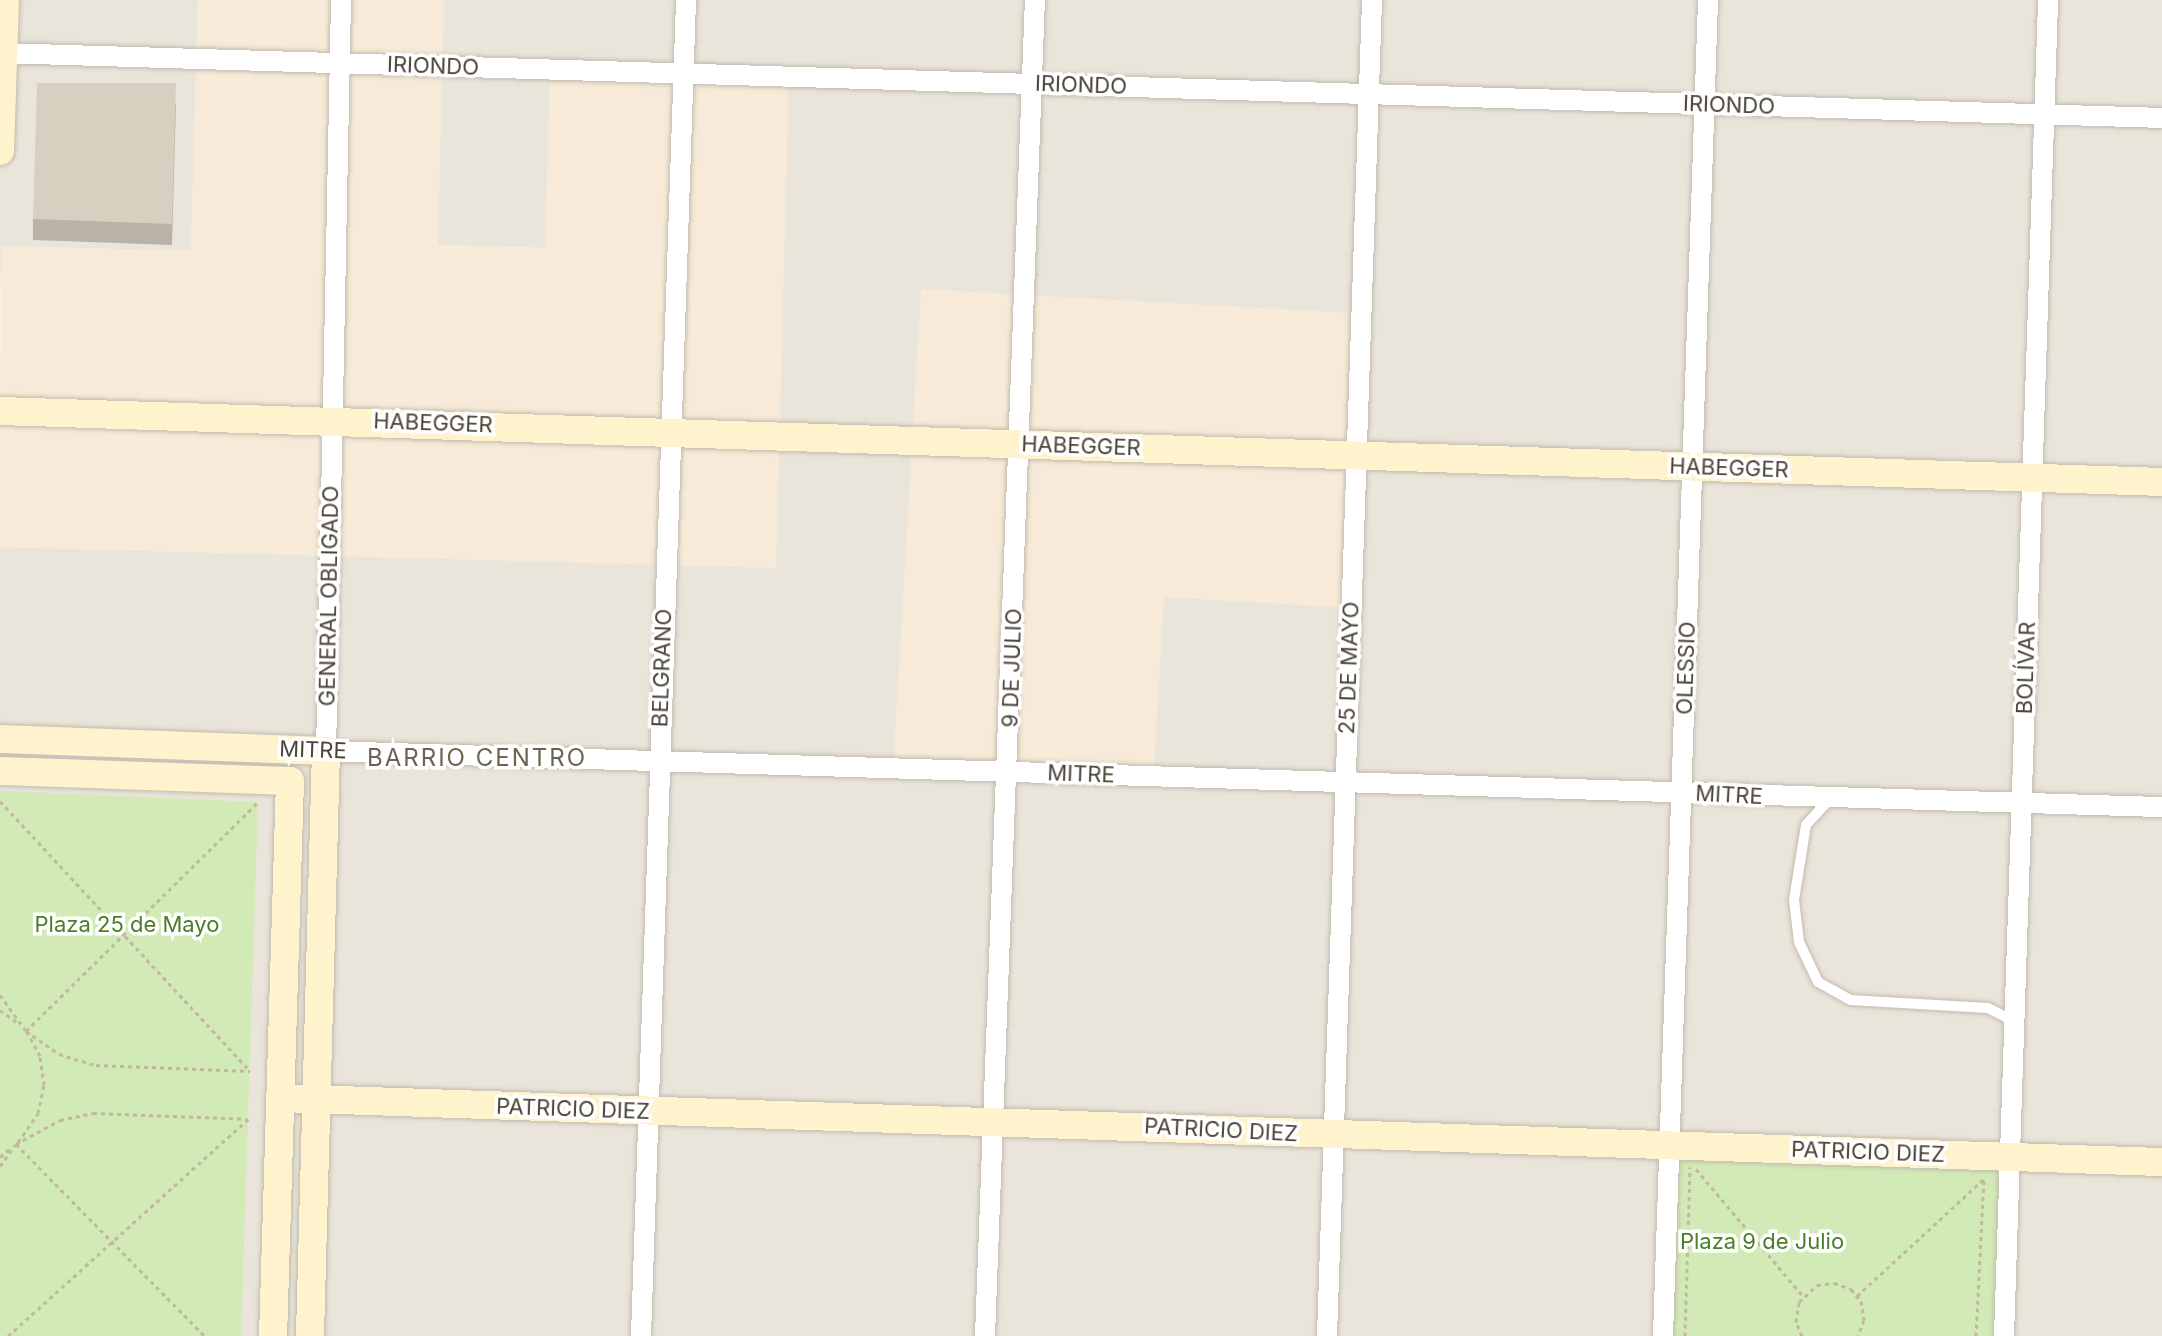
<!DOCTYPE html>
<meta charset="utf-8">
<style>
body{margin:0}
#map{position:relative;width:2162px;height:1336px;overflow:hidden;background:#f6f3ec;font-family:Inter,sans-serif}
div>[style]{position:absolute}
.residential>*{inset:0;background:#eae5da}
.commercial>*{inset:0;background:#f7ead8}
.green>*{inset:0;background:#d2eab5}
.path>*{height:3px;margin-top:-1.5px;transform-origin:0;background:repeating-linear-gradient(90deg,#c4b79f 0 4px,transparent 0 8px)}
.roads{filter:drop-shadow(0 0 2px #c2bbae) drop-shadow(0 0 2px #c2bbae)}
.lane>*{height:10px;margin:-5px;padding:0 5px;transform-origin:5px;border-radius:5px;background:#fff}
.street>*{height:20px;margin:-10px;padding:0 10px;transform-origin:10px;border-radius:10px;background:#fff}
.secondary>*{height:28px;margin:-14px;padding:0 14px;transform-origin:14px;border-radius:14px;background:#fff3cd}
.wall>*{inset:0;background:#bab2a6}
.building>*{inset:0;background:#d8cfc1}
span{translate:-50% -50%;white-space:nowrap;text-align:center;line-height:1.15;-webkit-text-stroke:7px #fff;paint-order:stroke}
.street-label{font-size:22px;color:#4b4439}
.park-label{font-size:22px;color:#4a7f2a}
.neighbourhood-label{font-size:24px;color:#6e6250;letter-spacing:2px}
</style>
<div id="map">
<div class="residential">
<div style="clip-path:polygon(0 0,198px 0,191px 251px,2px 246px,0 289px)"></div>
<div style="clip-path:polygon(evenodd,444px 0,2162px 0,2162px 1336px,0 1336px,0 547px,776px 567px,545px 248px,437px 245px,444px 0,1367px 315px,1351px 607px,1164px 597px,1367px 315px)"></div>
</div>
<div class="commercial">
<div style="clip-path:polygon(198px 0,444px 0,438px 245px,545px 248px,550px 70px,789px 77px,776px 568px,0 547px,1px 246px,191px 251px)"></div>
<div style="clip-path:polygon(921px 289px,1368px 314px,1351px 608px,1164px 597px,1153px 784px,893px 770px)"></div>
</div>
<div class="green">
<div style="clip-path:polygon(0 791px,258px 802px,241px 1336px,0 1336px)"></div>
<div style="clip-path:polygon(1669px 1146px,2010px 1157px,2004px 1336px,1663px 1336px)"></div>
</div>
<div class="path">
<div style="left:0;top:801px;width:368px;rotate:47.2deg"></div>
<div style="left:0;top:995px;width:44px;rotate:54.2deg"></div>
<div style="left:26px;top:1031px;width:40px;rotate:34.9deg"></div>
<div style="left:59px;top:1054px;width:39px;rotate:17deg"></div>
<div style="left:96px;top:1065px;width:154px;rotate:2.2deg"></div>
<div style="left:0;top:1010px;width:24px;rotate:36deg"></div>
<div style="left:26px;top:1031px;width:325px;rotate:-44.6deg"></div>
<div style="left:18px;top:1142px;width:35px;rotate:-55deg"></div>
<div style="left:38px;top:1113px;width:29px;rotate:-78deg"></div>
<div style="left:44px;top:1085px;width:29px;rotate:-98deg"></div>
<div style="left:40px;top:1056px;width:27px;rotate:-118deg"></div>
<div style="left:16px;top:1144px;width:269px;rotate:45.5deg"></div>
<div style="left:0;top:1157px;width:16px;rotate:-40deg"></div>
<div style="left:0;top:1166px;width:27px;rotate:-54deg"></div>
<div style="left:16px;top:1144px;width:50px;rotate:-28.6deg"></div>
<div style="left:60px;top:1120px;width:34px;rotate:-12deg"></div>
<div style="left:93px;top:1113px;width:153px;rotate:2.2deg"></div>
<div style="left:1696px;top:1169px;width:166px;rotate:49.9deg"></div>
<div style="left:1857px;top:1296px;width:173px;rotate:-42.7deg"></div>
<div style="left:8px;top:1336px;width:324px;rotate:-42.1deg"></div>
<div style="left:1685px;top:1336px;width:169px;rotate:-88.3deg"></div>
<div style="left:1802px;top:1336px;width:15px;rotate:-113deg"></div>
<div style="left:1796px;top:1322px;width:20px;rotate:-81deg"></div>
<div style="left:1799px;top:1302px;width:25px;rotate:-43deg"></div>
<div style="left:1817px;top:1285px;width:17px;rotate:-7deg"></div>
<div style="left:1834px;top:1283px;width:18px;rotate:19deg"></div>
<div style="left:1851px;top:1289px;width:16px;rotate:50deg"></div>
<div style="left:1861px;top:1301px;width:19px;rotate:81deg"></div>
<div style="left:1864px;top:1320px;width:17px;rotate:111deg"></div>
<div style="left:1976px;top:1336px;width:156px;rotate:-87.1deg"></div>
</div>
<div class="roads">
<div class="lane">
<div style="left:1830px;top:799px;width:35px;rotate:133deg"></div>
<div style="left:1806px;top:825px;width:76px;rotate:99.1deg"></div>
<div style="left:1794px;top:900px;width:42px;rotate:83.2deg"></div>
<div style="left:1799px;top:942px;width:44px;rotate:64.6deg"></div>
<div style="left:1818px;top:982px;width:37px;rotate:29deg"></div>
<div style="left:1850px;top:1000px;width:138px;rotate:3.3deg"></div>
<div style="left:1988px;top:1008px;width:29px;rotate:27deg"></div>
</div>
<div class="street">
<div style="left:341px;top:0;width:751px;rotate:91.14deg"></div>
<div style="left:326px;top:751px;width:1837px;rotate:1.75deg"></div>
<div style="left:0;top:53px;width:2163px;rotate:1.72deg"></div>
<div style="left:641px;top:1336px;width:1337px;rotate:-88.07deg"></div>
<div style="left:985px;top:1336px;width:1337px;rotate:-87.86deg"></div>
<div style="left:1327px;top:1336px;width:1337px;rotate:-88.07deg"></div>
<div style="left:1663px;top:1336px;width:1337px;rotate:-88.07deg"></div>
<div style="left:2004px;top:1336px;width:1337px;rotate:-88.11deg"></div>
</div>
<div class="secondary">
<div style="left:0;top:151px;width:151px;rotate:-88.1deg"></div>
<div style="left:0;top:411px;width:2163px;rotate:1.88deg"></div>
<div style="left:0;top:739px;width:326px;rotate:2.1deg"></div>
<div style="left:326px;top:751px;width:585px;rotate:91.57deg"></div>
<div style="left:0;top:771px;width:290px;rotate:2deg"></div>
<div style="left:290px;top:781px;width:555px;rotate:91.75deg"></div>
<div style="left:280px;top:1098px;width:1883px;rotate:1.95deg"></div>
</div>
</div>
<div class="wall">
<div style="clip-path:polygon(176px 104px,172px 245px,33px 240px,33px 219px)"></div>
</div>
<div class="building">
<div style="clip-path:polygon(37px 83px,176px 83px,172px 224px,33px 219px)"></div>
</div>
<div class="street-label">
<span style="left:433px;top:66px;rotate:2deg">IRIONDO</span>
<span style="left:1081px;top:85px;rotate:2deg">IRIONDO</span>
<span style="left:1729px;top:105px;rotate:2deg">IRIONDO</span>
<span style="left:433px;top:423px;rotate:2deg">HABEGGER</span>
<span style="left:1081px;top:446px;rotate:2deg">HABEGGER</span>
<span style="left:1729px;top:468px;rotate:2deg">HABEGGER</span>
<span style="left:329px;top:596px;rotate:-89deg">GENERAL OBLIGADO</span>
<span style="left:662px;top:668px;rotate:-88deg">BELGRANO</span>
<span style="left:1012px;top:668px;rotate:-88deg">9 DE JULIO</span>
<span style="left:1349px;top:668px;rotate:-88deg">25 DE MAYO</span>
<span style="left:1686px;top:668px;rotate:-88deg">OLESSIO</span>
<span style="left:2026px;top:668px;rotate:-88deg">BOLÍVAR</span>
<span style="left:313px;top:750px;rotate:2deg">MITRE</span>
<span style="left:1081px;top:774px;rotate:2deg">MITRE</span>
<span style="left:1729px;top:795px;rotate:3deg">MITRE</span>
<span style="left:573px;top:1109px;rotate:2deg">PATRICIO DIEZ</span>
<span style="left:1221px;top:1130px;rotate:3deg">PATRICIO DIEZ</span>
<span style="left:1868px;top:1152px;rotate:2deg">PATRICIO DIEZ</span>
</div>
<div class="park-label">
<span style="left:127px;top:925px">Plaza 25 de Mayo</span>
<span style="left:1762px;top:1242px">Plaza 9 de Julio</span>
</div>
<div class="neighbourhood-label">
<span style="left:477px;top:758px">BARRIO CENTRO</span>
</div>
</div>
